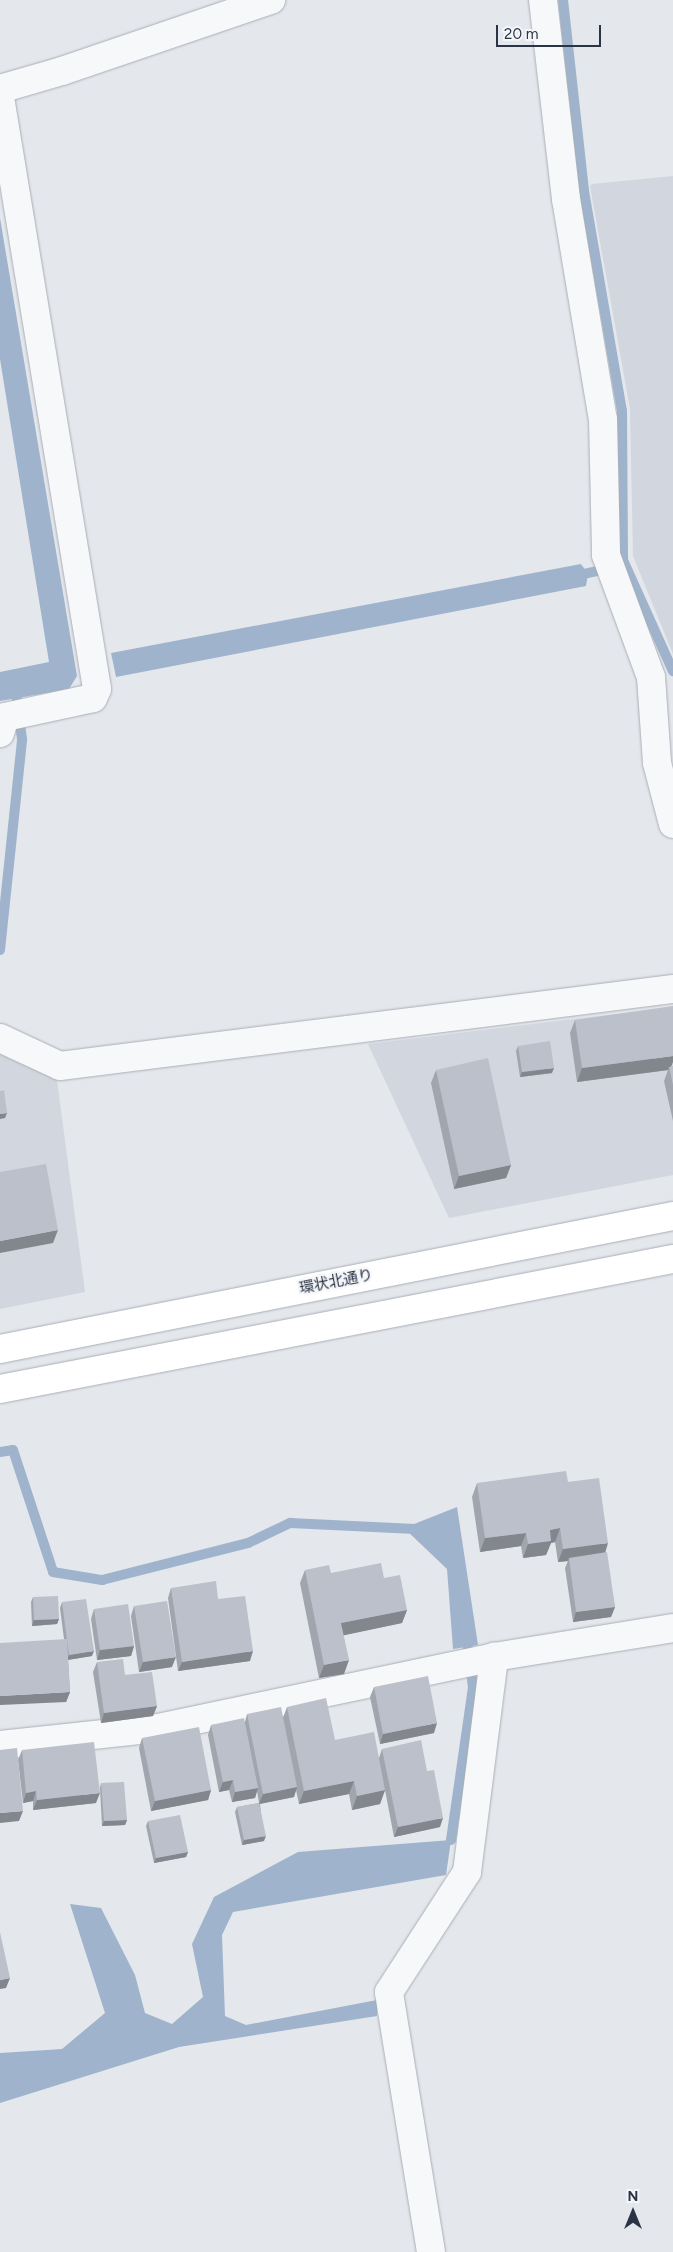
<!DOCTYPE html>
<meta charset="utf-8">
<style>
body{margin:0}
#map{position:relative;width:673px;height:2252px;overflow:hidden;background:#e4e7ec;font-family:Figtree,"Noto Sans JP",sans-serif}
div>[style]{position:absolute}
.built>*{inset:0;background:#d2d6de}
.water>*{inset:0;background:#9fb4cc}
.stream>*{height:10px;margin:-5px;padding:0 5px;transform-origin:5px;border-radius:5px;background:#9fb4cc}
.roads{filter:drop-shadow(0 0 1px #a9aeb7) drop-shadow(0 0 1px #a9aeb7)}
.minor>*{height:28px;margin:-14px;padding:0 14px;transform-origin:14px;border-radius:14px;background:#f7f8fa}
.trunk>*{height:28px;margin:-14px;padding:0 14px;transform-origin:14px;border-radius:14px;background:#fff}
.wall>*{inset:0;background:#a1a5ae}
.shaded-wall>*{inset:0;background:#83868d}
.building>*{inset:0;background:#bbc0ca}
span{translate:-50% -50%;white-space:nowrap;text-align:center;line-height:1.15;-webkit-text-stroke:4.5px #f4f6f9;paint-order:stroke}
.street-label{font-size:15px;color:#2b3445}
.north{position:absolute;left:608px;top:2187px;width:50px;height:50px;-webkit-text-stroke:4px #f4f6f9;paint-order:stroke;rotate:0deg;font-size:14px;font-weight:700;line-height:20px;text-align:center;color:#2b3445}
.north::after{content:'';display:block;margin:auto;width:18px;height:22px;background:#2b3445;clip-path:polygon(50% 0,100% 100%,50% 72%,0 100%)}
.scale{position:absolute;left:496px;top:25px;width:105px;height:22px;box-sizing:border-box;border:2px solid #2b3445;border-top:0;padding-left:6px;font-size:15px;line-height:18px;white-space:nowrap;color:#2b3445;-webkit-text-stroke:4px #f4f6f9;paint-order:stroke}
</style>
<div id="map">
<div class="built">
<div style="clip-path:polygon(673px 176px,673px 654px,633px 556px,630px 409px,590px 186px,592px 184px)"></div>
<div style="clip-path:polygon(673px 1007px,673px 1175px,449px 1218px,368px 1044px)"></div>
<div style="clip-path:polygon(0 1054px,57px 1080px,85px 1292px,0 1309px)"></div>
</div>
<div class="water">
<div style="clip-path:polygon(0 218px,77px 676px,69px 689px,0 701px,0 672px,49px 662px,0 359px)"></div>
<div style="clip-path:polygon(581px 564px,588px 574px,586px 586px,116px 677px,111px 653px)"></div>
<div style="clip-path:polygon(457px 1507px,478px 1645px,453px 1649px,447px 1569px,404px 1528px)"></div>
<div style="clip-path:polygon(451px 1840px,446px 1875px,233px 1912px,222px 1935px,225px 2016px,246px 2025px,377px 2000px,377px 2016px,179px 2047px,0 2103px,0 2053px,62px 2049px,105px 2013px,70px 1904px,101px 1908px,135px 1975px,145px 2013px,172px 2024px,203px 1997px,192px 1944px,214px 1897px,298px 1852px)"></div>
</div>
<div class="stream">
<div style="left:563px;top:0;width:192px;rotate:83.7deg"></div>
<div style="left:584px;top:191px;width:223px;rotate:80.2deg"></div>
<div style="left:622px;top:411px;width:149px;rotate:89.6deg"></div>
<div style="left:623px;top:560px;width:122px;rotate:65.8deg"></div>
<div style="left:575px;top:576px;width:22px;rotate:-13deg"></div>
<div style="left:0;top:950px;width:212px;rotate:-84deg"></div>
<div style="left:22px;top:739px;width:54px;rotate:-97.4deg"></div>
<div style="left:0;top:1452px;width:13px;rotate:-9deg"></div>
<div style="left:13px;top:1450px;width:128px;rotate:71.8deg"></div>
<div style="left:53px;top:1572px;width:50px;rotate:9.3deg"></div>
<div style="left:102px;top:1580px;width:151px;rotate:-14.2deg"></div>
<div style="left:248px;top:1543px;width:47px;rotate:-25.5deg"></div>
<div style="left:290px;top:1523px;width:125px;rotate:2.7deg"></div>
<div style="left:451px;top:1840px;width:155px;rotate:-81.8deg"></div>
<div style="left:473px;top:1687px;width:53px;rotate:-97.5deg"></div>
</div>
<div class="roads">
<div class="minor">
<div style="left:543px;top:0;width:200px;rotate:83.4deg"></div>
<div style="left:566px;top:199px;width:223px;rotate:80.5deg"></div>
<div style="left:603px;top:419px;width:136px;rotate:88.7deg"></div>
<div style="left:606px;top:555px;width:130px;rotate:69.8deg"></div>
<div style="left:651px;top:677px;width:86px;rotate:86deg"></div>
<div style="left:657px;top:763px;width:63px;rotate:75.3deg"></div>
<div style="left:0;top:89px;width:65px;rotate:-16.2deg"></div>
<div style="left:62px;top:71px;width:221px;rotate:-18.8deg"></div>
<div style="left:0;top:97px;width:600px;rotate:80.69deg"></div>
<div style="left:97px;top:689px;width:10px;rotate:114deg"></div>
<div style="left:93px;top:698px;width:90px;rotate:167.8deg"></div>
<div style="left:5px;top:717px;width:17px;rotate:107deg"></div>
<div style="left:0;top:1038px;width:66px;rotate:25deg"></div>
<div style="left:60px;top:1066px;width:618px;rotate:-7.16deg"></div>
<div style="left:0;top:1745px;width:159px;rotate:-6.1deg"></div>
<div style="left:158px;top:1728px;width:343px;rotate:-11.9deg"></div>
<div style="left:494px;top:1657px;width:181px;rotate:-9.2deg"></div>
<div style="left:431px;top:2252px;width:263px;rotate:-99.2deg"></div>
<div style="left:389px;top:1992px;width:143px;rotate:-57deg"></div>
<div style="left:467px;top:1872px;width:217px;rotate:-82.8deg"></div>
</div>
<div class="trunk">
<div style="left:0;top:1349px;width:686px;rotate:-11.18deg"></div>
<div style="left:0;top:1389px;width:685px;rotate:-10.93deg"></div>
</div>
</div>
<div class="wall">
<div style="clip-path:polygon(575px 1020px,671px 1067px,673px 1066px,673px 1121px,664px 1081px,668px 1070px,577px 1082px,570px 1033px)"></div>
<div style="clip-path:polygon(518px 1046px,552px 1073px,520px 1077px,516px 1051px)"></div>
<div style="clip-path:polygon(436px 1070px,511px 1165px,506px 1178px,454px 1189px,431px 1083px)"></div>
<div style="clip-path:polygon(568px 1482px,605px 1553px,615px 1607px,611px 1617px,573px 1622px,565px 1568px,568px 1561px,558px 1562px,555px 1542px,551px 1543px,546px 1555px,523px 1558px,521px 1546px,480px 1552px,472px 1497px,477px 1483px)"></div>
<div style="clip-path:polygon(305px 1570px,331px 1573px,384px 1578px,407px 1610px,402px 1623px,343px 1635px,344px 1674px,319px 1678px,300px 1583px)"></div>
<div style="clip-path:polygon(171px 1588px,218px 1599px,250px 1661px,178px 1671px,168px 1598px)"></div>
<div style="clip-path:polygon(33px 1597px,59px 1619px,57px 1624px,32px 1626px,31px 1602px)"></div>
<div style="clip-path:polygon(62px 1602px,92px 1656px,68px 1660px,70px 1692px,66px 1702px,64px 1639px,60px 1608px)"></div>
<div style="clip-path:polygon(134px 1606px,172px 1667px,139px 1672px,131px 1616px)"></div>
<div style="clip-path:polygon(94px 1609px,134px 1646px,131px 1656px,97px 1660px,91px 1619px)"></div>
<div style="clip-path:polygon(97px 1662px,125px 1675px,157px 1706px,153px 1716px,101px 1723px,93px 1672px)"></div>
<div style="clip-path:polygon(374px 1687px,434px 1733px,380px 1744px,370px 1697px)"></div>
<div style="clip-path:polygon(287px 1707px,335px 1740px,379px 1758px,382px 1749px,427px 1771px,440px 1827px,394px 1837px,385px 1790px,380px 1804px,352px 1810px,349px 1794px,299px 1804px,296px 1790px,294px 1797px,260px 1804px,264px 1841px,242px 1845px,235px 1812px,237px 1807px,259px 1803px,257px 1791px,255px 1798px,232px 1802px,229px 1790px,219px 1792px,208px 1735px,211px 1725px,245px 1722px,247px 1714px,283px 1718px)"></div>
<div style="clip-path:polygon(142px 1738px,211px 1790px,208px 1800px,151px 1811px,139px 1748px)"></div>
<div style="clip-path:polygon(22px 1750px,96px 1803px,33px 1810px,33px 1801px,23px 1803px,18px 1760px)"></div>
<div style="clip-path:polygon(101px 1783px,127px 1820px,125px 1825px,102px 1826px,100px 1788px)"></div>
<div style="clip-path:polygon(148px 1821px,188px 1852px,186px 1857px,154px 1863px,146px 1826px)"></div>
</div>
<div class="shaded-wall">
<div style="clip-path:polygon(673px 1056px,673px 1062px,670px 1070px,669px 1067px,668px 1070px,577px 1082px,582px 1068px)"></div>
<div style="clip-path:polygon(554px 1068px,552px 1073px,520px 1077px,522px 1072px)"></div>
<div style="clip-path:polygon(7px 1113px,5px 1118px,0 1119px,0 1114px)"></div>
<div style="clip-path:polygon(511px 1165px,506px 1178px,454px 1189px,459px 1176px)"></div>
<div style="clip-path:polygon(58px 1230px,53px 1243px,0 1253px,0 1241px)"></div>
<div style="clip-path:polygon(560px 1528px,555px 1542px,551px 1543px,546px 1555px,523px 1558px,528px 1544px,550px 1530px)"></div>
<div style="clip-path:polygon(526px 1533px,521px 1546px,480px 1552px,485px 1538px)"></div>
<div style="clip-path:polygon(608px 1543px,604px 1557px,569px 1558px,568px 1561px,558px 1562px,563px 1549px)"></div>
<div style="clip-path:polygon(615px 1607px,611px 1617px,573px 1622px,576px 1612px)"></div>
<div style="clip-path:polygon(407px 1610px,402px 1623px,336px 1637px,341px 1623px)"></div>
<div style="clip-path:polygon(59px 1619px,57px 1624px,32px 1626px,34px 1620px)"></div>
<div style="clip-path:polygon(134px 1646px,131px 1656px,97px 1660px,100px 1650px)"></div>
<div style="clip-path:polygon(94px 1651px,92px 1656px,67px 1660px,69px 1655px)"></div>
<div style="clip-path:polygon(253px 1651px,250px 1661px,178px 1671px,182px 1662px)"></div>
<div style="clip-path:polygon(176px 1657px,172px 1667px,139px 1672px,143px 1662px)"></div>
<div style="clip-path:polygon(349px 1660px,344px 1674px,319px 1678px,324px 1665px)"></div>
<div style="clip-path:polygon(70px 1692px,66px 1702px,0 1705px,0 1696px)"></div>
<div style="clip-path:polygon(157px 1706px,153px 1716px,101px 1723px,104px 1713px)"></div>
<div style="clip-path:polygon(437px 1723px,434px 1733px,380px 1744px,383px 1734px)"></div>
<div style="clip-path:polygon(233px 1780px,229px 1790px,219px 1792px,223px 1782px)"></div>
<div style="clip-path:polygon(354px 1781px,349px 1794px,299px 1804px,304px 1791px)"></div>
<div style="clip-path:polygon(297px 1787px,294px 1797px,259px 1804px,263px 1794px)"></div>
<div style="clip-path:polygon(258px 1788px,255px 1798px,232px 1802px,235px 1792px)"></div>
<div style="clip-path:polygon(211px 1790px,208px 1800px,151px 1811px,155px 1801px)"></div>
<div style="clip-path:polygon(385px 1790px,380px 1804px,352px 1810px,357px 1796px)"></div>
<div style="clip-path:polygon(36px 1791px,33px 1801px,23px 1803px,26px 1793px)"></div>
<div style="clip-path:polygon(100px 1793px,96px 1803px,33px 1810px,37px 1800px)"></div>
<div style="clip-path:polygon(23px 1811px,19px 1821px,0 1823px,0 1813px)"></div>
<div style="clip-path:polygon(443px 1818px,440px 1827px,394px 1837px,398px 1827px)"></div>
<div style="clip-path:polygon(127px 1820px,125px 1825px,102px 1826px,104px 1821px)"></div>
<div style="clip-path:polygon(266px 1836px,264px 1841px,242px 1845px,244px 1840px)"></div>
<div style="clip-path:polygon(188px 1852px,186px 1857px,154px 1863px,156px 1858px)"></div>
<div style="clip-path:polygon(10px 1978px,6px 1988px,0 1989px,0 1980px)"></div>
</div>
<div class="building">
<div style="clip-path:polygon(673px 1006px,673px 1056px,582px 1068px,575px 1020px)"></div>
<div style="clip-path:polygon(550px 1041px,554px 1068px,522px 1072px,518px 1046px)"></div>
<div style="clip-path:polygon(488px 1058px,511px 1165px,459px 1176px,436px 1070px)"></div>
<div style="clip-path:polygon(673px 1066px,673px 1085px,669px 1067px)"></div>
<div style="clip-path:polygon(4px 1090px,7px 1113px,0 1114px,0 1091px)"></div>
<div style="clip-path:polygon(46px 1164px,58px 1230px,0 1241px,0 1172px)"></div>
<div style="clip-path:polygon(566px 1471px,568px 1482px,599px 1478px,608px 1543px,563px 1549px,560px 1528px,550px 1530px,551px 1541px,528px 1544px,526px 1533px,485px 1538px,477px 1483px)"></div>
<div style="clip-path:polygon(607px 1552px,615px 1607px,576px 1612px,569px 1558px)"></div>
<div style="clip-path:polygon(381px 1563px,384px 1578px,400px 1575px,407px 1610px,341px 1623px,349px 1660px,324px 1665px,305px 1570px,329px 1565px,331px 1573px)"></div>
<div style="clip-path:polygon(216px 1581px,218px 1599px,245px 1596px,253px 1651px,182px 1662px,171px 1588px)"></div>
<div style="clip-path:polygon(58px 1596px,59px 1619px,34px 1620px,33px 1597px)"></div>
<div style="clip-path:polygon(86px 1599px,94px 1651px,69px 1655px,62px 1602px)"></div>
<div style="clip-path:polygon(167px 1601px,176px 1657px,143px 1662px,134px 1606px)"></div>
<div style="clip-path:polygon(128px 1604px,134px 1646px,100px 1650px,94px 1609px)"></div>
<div style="clip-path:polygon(67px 1639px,70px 1692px,0 1696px,0 1643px)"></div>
<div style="clip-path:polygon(123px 1659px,125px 1675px,152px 1672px,157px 1706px,104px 1713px,97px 1662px)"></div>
<div style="clip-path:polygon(428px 1676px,437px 1723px,383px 1734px,374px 1687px)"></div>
<div style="clip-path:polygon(326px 1698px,335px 1740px,374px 1732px,385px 1790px,357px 1796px,354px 1781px,304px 1791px,287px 1707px)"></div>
<div style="clip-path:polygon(281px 1707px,297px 1787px,263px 1794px,247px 1714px)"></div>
<div style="clip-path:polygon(244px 1718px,258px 1788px,235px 1792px,233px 1780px,223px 1782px,211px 1725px)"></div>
<div style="clip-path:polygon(199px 1727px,211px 1790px,155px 1801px,142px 1738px)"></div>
<div style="clip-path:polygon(421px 1740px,427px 1771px,434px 1770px,443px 1818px,398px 1827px,382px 1749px)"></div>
<div style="clip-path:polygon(94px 1742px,100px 1793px,37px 1800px,36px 1791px,26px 1793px,22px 1750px)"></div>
<div style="clip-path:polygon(17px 1748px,23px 1811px,0 1813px,0 1750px)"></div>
<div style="clip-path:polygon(124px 1782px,127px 1820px,104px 1821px,101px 1783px)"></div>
<div style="clip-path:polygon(259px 1803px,266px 1836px,244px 1840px,237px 1807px)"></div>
<div style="clip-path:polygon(180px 1815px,188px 1852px,156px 1858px,148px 1821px)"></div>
<div style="clip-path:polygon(0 1932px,10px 1978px,0 1980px)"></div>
</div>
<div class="street-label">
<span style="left:336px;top:1282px;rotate:-11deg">環状北通り</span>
</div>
<div class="north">N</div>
<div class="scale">20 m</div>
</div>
